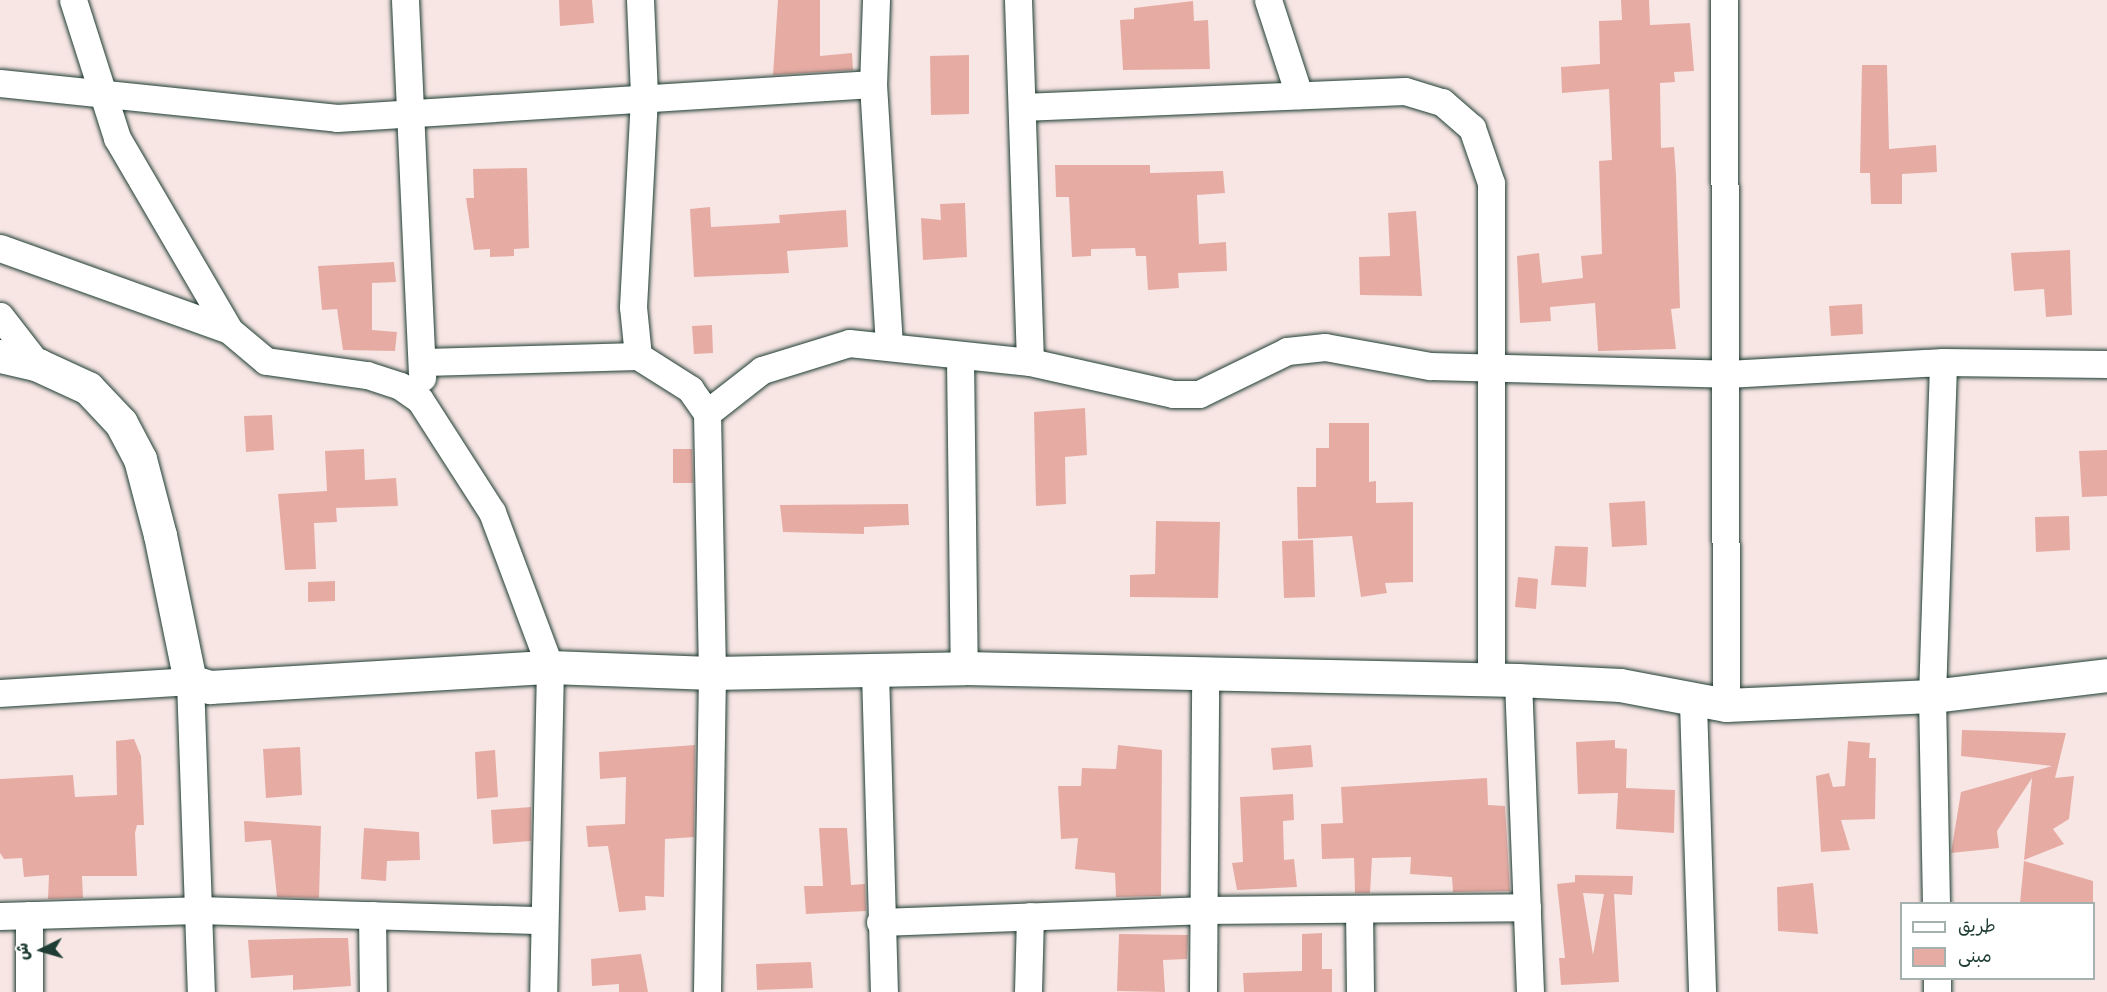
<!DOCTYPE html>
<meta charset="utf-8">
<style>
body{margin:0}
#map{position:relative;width:2107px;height:992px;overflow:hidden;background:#f8e6e4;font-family:"Balsamiq Sans","Playpen Sans Arabic",sans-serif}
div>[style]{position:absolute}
.building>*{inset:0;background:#e6aca4}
.roads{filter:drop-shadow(0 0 2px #1f3d34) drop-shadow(0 0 2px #1f3d34)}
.minor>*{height:27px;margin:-13.5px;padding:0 13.5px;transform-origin:13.5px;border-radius:13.5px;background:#fff}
.tertiary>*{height:33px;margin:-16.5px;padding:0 16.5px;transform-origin:16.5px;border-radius:16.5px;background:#fff}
span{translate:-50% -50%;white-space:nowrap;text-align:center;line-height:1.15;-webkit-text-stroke:4.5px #fff;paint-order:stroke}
.legend{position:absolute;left:1900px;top:902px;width:195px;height:78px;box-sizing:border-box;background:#fff;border:2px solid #a5b1ae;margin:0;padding:8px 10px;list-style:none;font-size:18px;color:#1f3d34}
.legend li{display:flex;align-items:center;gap:12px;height:30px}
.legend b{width:30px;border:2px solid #a5b1ae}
.north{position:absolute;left:12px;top:920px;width:60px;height:60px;-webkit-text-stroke:4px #fff;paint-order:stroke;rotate:265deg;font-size:16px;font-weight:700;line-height:24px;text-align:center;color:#1f3d34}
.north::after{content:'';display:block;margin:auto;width:21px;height:27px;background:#1f3d34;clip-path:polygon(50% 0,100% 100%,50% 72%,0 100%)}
</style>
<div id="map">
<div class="building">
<div style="clip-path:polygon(559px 0,592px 0,594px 23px,560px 26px)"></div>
<div style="clip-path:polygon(778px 0,820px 0,820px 56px,852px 53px,853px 70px,773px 75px)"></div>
<div style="clip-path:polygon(1621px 0,1649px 0,1650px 25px,1690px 23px,1694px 71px,1674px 72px,1675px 82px,1660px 83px,1661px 148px,1674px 147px,1676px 175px,1680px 308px,1671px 309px,1676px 349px,1598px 351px,1595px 303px,1550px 307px,1551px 321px,1520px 323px,1517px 256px,1539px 253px,1542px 283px,1583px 278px,1581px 256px,1602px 254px,1599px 161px,1612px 160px,1609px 89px,1562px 93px,1561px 67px,1600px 64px,1599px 21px,1622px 20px)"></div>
<div style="clip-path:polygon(1193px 1px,1194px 21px,1208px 20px,1210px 69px,1123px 70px,1120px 20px,1134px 19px,1134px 8px)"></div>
<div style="clip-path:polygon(969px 55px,969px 114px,931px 115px,930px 56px)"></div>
<div style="clip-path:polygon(1862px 65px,1887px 65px,1889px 149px,1936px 145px,1937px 172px,1902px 174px,1902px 204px,1871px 204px,1870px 173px,1860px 173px)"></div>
<div style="clip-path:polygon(1055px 165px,1150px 165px,1150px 173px,1223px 171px,1225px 193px,1197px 195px,1199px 244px,1226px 242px,1227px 271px,1178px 273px,1179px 288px,1148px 290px,1146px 256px,1136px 256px,1135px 248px,1091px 249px,1091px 256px,1072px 257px,1069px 197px,1056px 197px)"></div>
<div style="clip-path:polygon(527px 168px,529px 248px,514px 249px,514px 256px,490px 257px,490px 249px,474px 250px,466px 198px,474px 198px,473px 169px)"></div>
<div style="clip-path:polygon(965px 203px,967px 257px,923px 260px,921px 218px,941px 220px,940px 204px)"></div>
<div style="clip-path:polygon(710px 207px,711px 227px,780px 223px,779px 215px,846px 210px,848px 247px,787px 251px,789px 273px,694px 277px,690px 209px)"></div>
<div style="clip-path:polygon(1416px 211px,1422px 296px,1360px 295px,1359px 257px,1390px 256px,1388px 213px)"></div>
<div style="clip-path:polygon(2070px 250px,2072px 315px,2046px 317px,2044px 289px,2014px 291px,2011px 253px)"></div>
<div style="clip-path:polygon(394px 262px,396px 282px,372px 283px,372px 330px,397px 332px,395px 351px,343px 350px,337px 309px,322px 310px,318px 266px)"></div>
<div style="clip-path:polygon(1862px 304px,1863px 334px,1831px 336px,1829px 306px)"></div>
<div style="clip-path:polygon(712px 325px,713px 353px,694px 354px,692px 326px)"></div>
<div style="clip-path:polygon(1085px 408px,1087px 455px,1065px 457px,1066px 504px,1036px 506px,1034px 412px)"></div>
<div style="clip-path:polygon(272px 415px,274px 450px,246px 452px,244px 416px)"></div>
<div style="clip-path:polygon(1329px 423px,1369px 423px,1369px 482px,1376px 481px,1376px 503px,1413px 502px,1413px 582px,1385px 583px,1387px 593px,1361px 597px,1352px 536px,1298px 539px,1297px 487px,1316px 487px,1316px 448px,1329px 448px)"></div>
<div style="clip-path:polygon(364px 449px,365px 480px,396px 478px,398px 506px,336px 508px,337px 522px,314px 523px,316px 569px,285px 570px,278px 494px,327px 491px,325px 451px)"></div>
<div style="clip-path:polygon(673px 449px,692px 449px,693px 483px,673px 483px)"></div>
<div style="clip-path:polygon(2107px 450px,2107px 496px,2082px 497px,2079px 451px)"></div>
<div style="clip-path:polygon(1645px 501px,1647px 545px,1612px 547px,1609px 503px)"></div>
<div style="clip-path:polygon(908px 504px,909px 525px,864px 527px,864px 534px,783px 532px,780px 505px)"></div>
<div style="clip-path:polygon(2069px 516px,2070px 550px,2036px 552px,2035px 517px)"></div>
<div style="clip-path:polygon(1156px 521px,1220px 522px,1218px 598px,1130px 597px,1130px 575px,1155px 574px)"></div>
<div style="clip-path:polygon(1313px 540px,1315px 597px,1284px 598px,1282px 541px)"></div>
<div style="clip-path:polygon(1555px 546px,1588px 547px,1586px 587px,1551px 585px)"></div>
<div style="clip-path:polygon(1518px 577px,1538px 579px,1536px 609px,1515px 607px)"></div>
<div style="clip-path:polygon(335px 581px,335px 601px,308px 602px,308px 582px)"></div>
<div style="clip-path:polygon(1962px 730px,2066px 733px,2055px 778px,2074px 776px,2069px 819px,2053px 829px,2064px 844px,2024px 860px,2032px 778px,1997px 831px,1999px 848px,1951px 853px,1961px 792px,2052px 766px,1961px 756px)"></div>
<div style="clip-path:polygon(134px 739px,141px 756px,144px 825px,137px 825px,135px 833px,137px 876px,82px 876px,83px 898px,48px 899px,49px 875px,24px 877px,22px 858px,4px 859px,0 853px,0 779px,73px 775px,75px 797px,117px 795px,116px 741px)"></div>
<div style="clip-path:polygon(1615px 740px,1615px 748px,1627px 749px,1626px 788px,1675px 790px,1674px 833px,1616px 829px,1618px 793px,1578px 794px,1576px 742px)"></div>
<div style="clip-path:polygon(1848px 741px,1870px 743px,1869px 758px,1876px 758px,1875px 819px,1841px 820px,1850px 850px,1821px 852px,1816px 776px,1829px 773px,1833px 787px,1845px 786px)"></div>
<div style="clip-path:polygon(695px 745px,694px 837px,665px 839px,664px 897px,645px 896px,646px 910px,619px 912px,608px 846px,588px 847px,586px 826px,625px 824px,626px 777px,600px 779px,599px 752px)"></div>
<div style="clip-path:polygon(1118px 745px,1162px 750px,1161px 896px,1116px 897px,1115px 873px,1075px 869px,1078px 838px,1061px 839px,1058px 786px,1081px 786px,1082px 768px,1116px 769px)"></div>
<div style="clip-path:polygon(1311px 745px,1313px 767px,1273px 770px,1271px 748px)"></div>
<div style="clip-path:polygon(300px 747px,302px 795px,266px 798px,263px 749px)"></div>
<div style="clip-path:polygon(495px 750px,498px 797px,477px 799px,475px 752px)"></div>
<div style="clip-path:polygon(1487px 778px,1488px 805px,1505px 806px,1510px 891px,1453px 892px,1452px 877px,1410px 874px,1411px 857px,1372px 858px,1370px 893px,1355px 893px,1354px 858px,1322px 859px,1321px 824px,1343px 823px,1341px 787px)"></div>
<div style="clip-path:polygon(1293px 794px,1294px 820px,1283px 821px,1284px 860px,1294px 859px,1297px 887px,1237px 890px,1232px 863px,1243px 862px,1240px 797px)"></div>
<div style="clip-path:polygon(531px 807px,531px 841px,493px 844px,491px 810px)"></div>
<div style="clip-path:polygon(244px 821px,321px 826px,319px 898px,277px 897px,271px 840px,245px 842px)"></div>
<div style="clip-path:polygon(364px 828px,419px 832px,420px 860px,387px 861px,386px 881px,361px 879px)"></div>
<div style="clip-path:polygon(819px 828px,847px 828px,851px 885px,865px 884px,866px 911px,806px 914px,804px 886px,823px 886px)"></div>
<div style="clip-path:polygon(2024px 861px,2093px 881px,2093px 903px,2020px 903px)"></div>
<div style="clip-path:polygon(evenodd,1575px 875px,1633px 876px,1632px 895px,1614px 894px,1619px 982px,1561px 985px,1559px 958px,1565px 958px,1557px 884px,1575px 882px,1575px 875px,1583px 893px,1604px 894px,1593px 955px,1583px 893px)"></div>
<div style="clip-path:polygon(1813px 883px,1818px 934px,1778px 931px,1777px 887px)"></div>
<div style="clip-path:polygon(1322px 933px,1322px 969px,1332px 969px,1332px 992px,1244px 992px,1243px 973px,1302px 971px,1302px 934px)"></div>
<div style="clip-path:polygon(1119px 934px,1188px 935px,1187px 959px,1163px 960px,1165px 992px,1117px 991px)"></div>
<div style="clip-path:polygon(321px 938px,348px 938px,351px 986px,293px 990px,293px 975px,251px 978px,248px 940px)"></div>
<div style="clip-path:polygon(641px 954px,648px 992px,619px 992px,619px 984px,592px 986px,591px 959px)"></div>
<div style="clip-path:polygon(811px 962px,813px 988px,757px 990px,756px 964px)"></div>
</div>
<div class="roads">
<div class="minor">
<div style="left:73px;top:0;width:145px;rotate:72.3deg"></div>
<div style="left:117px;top:138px;width:222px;rotate:59.7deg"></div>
<div style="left:229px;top:330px;width:48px;rotate:40deg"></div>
<div style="left:266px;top:361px;width:102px;rotate:7.9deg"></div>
<div style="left:367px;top:375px;width:35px;rotate:18deg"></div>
<div style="left:400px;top:386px;width:24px;rotate:35deg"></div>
<div style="left:420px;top:400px;width:133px;rotate:57.3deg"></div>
<div style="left:492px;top:512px;width:165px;rotate:69.5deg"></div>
<div style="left:550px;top:667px;width:325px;rotate:91.2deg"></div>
<div style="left:405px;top:0;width:378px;rotate:87.4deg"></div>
<div style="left:876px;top:0;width:84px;rotate:92deg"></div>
<div style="left:873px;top:84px;width:261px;rotate:86.5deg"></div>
<div style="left:1018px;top:0;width:362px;rotate:88.1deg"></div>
<div style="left:1268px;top:0;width:100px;rotate:71.9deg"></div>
<div style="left:1724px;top:0;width:705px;rotate:89.84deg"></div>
<div style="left:0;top:83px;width:339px;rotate:5.9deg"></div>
<div style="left:337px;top:118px;width:537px;rotate:-3.63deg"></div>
<div style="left:1022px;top:107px;width:383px;rotate:-2.4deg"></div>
<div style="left:1405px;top:91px;width:39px;rotate:17deg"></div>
<div style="left:1442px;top:102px;width:40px;rotate:41deg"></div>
<div style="left:1472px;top:128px;width:58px;rotate:70.9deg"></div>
<div style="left:1491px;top:183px;width:496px;rotate:90deg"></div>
<div style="left:0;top:248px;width:243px;rotate:19.7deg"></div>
<div style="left:0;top:316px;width:62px;rotate:52.2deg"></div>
<div style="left:638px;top:356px;width:49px;rotate:-95.8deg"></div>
<div style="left:633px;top:307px;width:212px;rotate:-87deg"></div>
<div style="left:644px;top:95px;width:95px;rotate:-92.4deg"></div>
<div style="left:960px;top:358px;width:310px;rotate:89.3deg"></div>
<div style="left:424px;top:362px;width:214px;rotate:-1.6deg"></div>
<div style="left:638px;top:356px;width:62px;rotate:32.4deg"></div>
<div style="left:690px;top:389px;width:29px;rotate:55deg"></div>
<div style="left:707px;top:413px;width:260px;rotate:88.9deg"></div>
<div style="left:712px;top:673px;width:319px;rotate:90.9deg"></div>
<div style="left:707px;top:413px;width:70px;rotate:-38deg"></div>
<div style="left:762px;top:370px;width:91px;rotate:-17.2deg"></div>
<div style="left:849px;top:343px;width:182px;rotate:6deg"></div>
<div style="left:1030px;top:362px;width:147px;rotate:12.6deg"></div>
<div style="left:1173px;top:394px;width:26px"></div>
<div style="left:1199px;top:394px;width:98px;rotate:-26deg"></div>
<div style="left:1287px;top:351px;width:38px;rotate:-6deg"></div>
<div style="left:1325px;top:347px;width:107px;rotate:10.3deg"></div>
<div style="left:1430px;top:366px;width:297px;rotate:1.5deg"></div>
<div style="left:1727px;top:374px;width:216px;rotate:-3.2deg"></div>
<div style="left:1943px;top:362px;width:164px;rotate:0.7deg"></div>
<div style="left:875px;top:671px;width:321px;rotate:88.4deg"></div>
<div style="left:1518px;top:680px;width:312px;rotate:87.8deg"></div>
<div style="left:0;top:693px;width:190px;rotate:-3.6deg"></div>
<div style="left:190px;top:681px;width:311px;rotate:88deg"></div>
<div style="left:1693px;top:703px;width:289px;rotate:88.2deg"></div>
<div style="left:1936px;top:904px;width:208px;rotate:-91.1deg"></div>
<div style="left:1932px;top:696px;width:334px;rotate:-88.1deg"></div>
<div style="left:1359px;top:910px;width:82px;rotate:89.3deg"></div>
<div style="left:372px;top:915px;width:77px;rotate:89.3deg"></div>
<div style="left:0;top:916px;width:198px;rotate:-1.7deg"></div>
<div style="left:198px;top:910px;width:345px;rotate:1.7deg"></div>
<div style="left:880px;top:922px;width:321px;rotate:-2.1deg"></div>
<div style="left:1201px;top:910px;width:326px;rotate:-0.5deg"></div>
<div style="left:1937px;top:978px;width:14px;rotate:90deg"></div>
<div style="left:29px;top:992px;width:77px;rotate:-90deg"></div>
<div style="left:1028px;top:992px;width:76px;rotate:-88.5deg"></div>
<div style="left:1203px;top:992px;width:320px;rotate:-89.6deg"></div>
</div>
<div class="tertiary">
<div style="left:0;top:356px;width:39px;rotate:13deg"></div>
<div style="left:38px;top:365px;width:55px;rotate:24.7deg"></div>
<div style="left:88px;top:388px;width:48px;rotate:46.7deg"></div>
<div style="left:121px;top:423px;width:41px;rotate:62.2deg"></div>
<div style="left:140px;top:459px;width:79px;rotate:75.3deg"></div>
<div style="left:160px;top:535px;width:149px;rotate:78.4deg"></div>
<div style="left:190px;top:681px;width:21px;rotate:17deg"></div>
<div style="left:210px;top:687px;width:341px;rotate:-3.4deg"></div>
<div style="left:550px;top:667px;width:162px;rotate:2.1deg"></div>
<div style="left:712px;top:673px;width:252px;rotate:-1.1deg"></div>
<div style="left:964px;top:668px;width:554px;rotate:1.24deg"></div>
<div style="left:1518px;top:680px;width:102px;rotate:2.8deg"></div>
<div style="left:1620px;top:685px;width:108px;rotate:10.7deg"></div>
<div style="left:1726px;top:705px;width:206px;rotate:-2.5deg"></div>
<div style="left:1932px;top:696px;width:176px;rotate:-6.8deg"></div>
</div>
</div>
<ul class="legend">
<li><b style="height:8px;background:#fff"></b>طريق</li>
<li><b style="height:16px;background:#e6aca4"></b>مبنى</li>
</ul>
<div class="north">ش</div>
</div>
